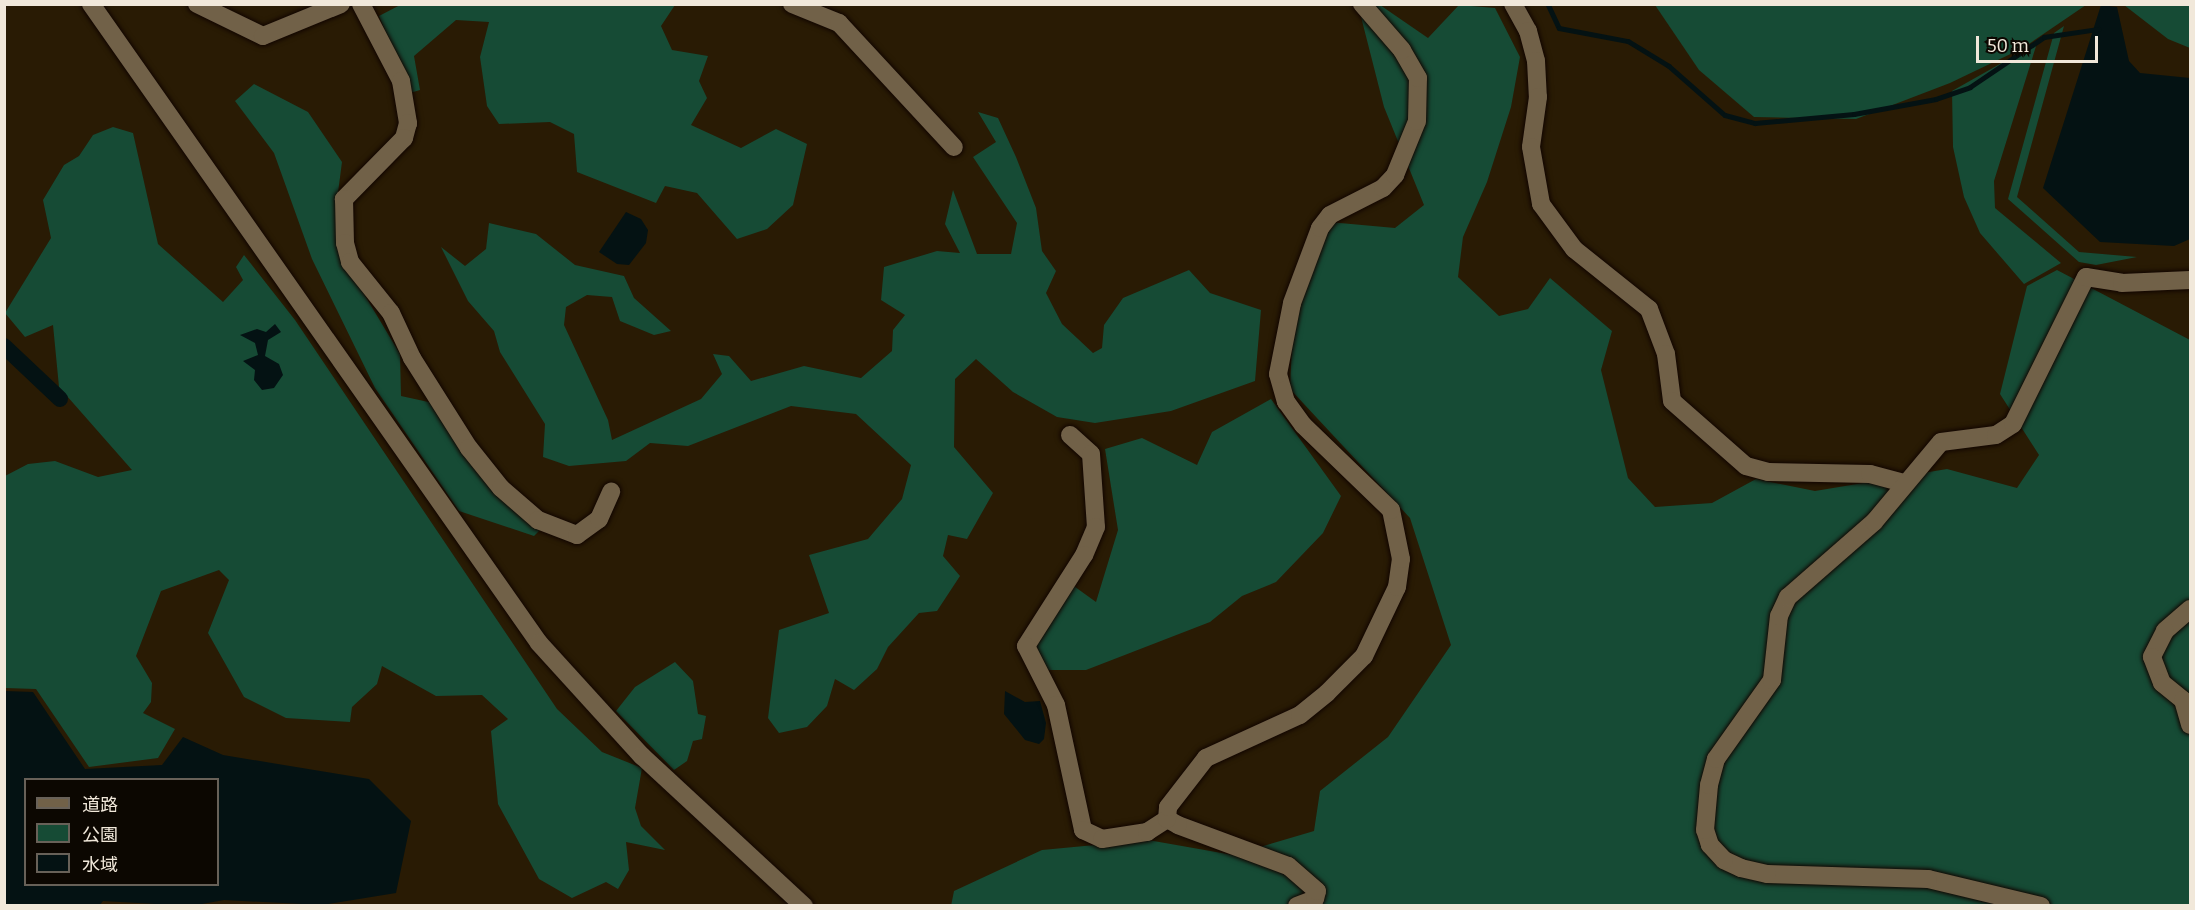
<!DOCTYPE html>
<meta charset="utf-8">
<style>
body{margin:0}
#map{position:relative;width:2195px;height:910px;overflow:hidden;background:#291b04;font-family:Bitter,"Noto Sans JP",serif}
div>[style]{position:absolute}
.green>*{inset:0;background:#164b35}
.water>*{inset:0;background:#041213}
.stream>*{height:4.5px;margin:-2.25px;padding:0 2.25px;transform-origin:2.25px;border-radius:2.25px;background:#041213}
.canal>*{height:16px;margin:-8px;padding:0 8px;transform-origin:8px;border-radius:8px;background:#041213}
.roads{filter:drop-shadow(0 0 2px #110500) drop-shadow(0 0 2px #110500)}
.street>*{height:18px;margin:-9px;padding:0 9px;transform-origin:9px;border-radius:9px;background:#716148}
span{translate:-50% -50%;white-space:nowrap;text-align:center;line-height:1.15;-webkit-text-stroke:4.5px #0c0701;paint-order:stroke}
.frame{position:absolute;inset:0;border:6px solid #f1e8da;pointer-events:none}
.legend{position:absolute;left:24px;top:778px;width:195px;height:108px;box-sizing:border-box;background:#0c0701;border:2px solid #686158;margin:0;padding:8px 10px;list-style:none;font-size:18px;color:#f1e8da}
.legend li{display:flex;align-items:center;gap:12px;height:30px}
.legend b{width:30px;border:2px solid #686158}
.scale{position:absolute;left:1976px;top:36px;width:122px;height:27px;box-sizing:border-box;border:3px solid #f1e8da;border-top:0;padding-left:8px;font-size:18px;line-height:21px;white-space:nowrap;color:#f1e8da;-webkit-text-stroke:4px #0c0701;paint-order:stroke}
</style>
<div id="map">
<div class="green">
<div style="clip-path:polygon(402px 4px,675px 5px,661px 26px,672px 50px,708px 56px,699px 81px,707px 98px,691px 125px,741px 148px,776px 129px,807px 144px,793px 205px,767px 229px,737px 239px,697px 193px,665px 186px,656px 203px,577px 172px,574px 134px,550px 122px,499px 124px,487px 106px,480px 57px,489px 22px,456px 20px,414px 56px,420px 90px,410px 93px,379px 16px)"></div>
<div style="clip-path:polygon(1358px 5px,1380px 5px,1428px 38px,1459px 5px,1495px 8px,1520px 57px,1511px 107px,1487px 182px,1463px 237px,1458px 277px,1499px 316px,1528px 309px,1550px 278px,1612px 331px,1601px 370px,1628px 478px,1655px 507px,1712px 503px,1756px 479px,1815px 491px,1947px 469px,2017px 488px,2039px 455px,2000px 394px,2027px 286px,2057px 270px,2190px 340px,2190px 905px,951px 906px,954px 891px,1042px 850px,1148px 840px,1233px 855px,1314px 831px,1320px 791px,1388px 737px,1451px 645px,1410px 518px,1290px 389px,1293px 320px,1329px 222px,1395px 228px,1424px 205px,1384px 107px)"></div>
<div style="clip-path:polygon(1655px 5px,2086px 5px,2023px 48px,1950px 83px,1856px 119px,1754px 117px,1699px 70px)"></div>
<div style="clip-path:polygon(2124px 5px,2190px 5px,2190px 48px,2168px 39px)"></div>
<div style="clip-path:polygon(2064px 26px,2017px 197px,2079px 252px,2137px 257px,2096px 265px,2079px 262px,2008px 199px,2054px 33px)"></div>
<div style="clip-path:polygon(2037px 43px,1994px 181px,1995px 208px,2061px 263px,2024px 284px,1980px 233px,1964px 197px,1953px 147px,1952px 91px)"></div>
<div style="clip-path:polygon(254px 84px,308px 112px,342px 162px,336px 208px,340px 254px,400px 354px,401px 396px,433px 403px,542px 528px,534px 536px,459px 511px,375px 388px,312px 259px,274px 153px,235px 101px)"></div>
<div style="clip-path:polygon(978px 112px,998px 118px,1016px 157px,1036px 208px,1042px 251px,1056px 271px,1046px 293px,1062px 324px,1093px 353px,1102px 348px,1104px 325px,1123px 298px,1189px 270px,1210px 293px,1261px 310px,1255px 381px,1171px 411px,1095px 423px,1057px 417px,1013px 392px,976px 359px,955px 379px,954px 447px,993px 493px,967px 539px,948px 535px,943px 556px,960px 576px,937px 611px,919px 613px,888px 647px,877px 669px,854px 690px,835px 679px,827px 706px,807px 727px,779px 733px,768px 718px,779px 630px,829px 613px,809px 555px,868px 539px,902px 499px,911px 465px,856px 414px,791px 406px,688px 446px,650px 443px,626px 461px,569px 466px,543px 457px,545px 424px,500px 352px,494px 331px,468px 301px,441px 247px,465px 266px,486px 249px,489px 223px,536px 234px,575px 265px,624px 276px,634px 298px,671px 331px,654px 335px,620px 321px,612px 297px,587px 295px,566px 307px,564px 325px,608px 420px,612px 440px,701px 399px,722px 374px,713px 354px,729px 356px,751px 381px,804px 366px,861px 378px,892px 351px,893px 330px,905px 315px,881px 300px,884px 267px,937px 251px,960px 253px,945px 224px,953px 190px,977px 254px,1011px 254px,1017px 223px,973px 157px,996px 142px)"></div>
<div style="clip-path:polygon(113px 127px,133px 133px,158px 244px,223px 302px,243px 280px,236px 267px,244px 255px,295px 320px,557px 709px,602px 752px,642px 768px,635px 808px,641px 826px,665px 850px,626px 842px,629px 870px,618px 889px,606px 882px,572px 898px,539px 879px,498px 804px,491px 731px,508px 719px,482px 695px,436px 696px,382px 666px,377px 684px,352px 707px,350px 722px,286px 718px,244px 697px,208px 633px,229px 580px,219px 570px,161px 591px,136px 656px,152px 683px,151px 702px,143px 713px,175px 729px,158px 758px,89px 767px,36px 689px,5px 688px,5px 476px,28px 464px,55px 461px,98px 477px,132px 470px,59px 387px,53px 325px,25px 337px,5px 313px,51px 238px,43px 200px,64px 165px,79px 156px,93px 135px)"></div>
<div style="clip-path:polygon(1271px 399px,1341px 496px,1323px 533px,1276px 582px,1242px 596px,1210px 622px,1086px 670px,1046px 670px,1031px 638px,1071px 584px,1096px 602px,1118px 530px,1105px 449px,1142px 438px,1197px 465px,1212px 432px)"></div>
<div style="clip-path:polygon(675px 662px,693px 681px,698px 714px,706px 716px,702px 739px,693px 741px,687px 761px,674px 770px,616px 711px,635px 687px)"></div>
</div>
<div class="water">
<div style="clip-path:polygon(2101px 5px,2117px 7px,2129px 61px,2140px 73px,2190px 78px,2190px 239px,2174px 246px,2100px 242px,2043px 188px)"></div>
<div style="clip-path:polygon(626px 212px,641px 219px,648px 230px,646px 243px,629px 265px,617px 264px,599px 252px)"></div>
<div style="clip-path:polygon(275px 324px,281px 332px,268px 340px,265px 356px,279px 364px,283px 375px,274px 388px,262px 390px,254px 380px,255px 370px,243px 361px,258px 355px,255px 343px,240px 335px,257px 329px,266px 332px)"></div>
<div style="clip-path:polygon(evenodd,5px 691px,33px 692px,85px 769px,162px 765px,183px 737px,223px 755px,369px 779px,411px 821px,396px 893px,322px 905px,224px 900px,191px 906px,103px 901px,99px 906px,5px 905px,5px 691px,26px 780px,218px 780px,218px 884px,26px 884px,26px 780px)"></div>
<div style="clip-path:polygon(1005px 691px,1025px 702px,1040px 701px,1046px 723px,1044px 739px,1039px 744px,1025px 740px,1004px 714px)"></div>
</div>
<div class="stream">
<div style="left:1548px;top:4px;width:26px;rotate:65deg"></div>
<div style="left:1559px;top:28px;width:70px;rotate:10.7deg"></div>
<div style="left:1628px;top:41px;width:48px;rotate:31.4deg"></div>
<div style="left:1669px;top:66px;width:74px;rotate:41.2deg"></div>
<div style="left:1725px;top:115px;width:31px;rotate:15deg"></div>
<div style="left:1755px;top:123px;width:99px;rotate:-5.2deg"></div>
<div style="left:1854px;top:114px;width:83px;rotate:-10.4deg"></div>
<div style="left:1936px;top:99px;width:36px;rotate:-19deg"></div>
<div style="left:1970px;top:87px;width:89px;rotate:-34deg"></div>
<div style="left:2044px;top:37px;width:55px;rotate:-8.4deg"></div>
</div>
<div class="canal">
<div style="left:4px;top:346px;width:77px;rotate:43.4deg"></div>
</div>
<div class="roads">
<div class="street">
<div style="left:91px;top:4px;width:780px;rotate:54.97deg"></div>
<div style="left:539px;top:643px;width:153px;rotate:47.7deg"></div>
<div style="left:642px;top:756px;width:221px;rotate:42.8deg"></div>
<div style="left:197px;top:4px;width:73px;rotate:25.9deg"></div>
<div style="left:263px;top:36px;width:84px;rotate:-22.3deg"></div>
<div style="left:361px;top:4px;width:87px;rotate:62.5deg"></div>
<div style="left:401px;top:81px;width:43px;rotate:80.5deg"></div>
<div style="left:408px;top:123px;width:16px;rotate:105deg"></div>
<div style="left:404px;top:138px;width:86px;rotate:134.5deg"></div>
<div style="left:344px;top:199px;width:44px;rotate:88.7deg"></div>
<div style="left:345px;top:243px;width:20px;rotate:75deg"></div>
<div style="left:350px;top:262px;width:65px;rotate:51.2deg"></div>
<div style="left:391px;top:313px;width:50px;rotate:65deg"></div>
<div style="left:412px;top:358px;width:107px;rotate:57.7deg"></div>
<div style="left:469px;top:448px;width:51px;rotate:51.3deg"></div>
<div style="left:501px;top:488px;width:49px;rotate:40.9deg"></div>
<div style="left:538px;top:520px;width:42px;rotate:21deg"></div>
<div style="left:577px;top:535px;width:27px;rotate:-36deg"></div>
<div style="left:599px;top:519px;width:30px;rotate:-66deg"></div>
<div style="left:792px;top:4px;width:51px;rotate:22deg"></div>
<div style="left:839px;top:23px;width:169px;rotate:47.2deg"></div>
<div style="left:1513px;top:4px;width:31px;rotate:61deg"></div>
<div style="left:1528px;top:31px;width:31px;rotate:75deg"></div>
<div style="left:1536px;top:61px;width:36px;rotate:87deg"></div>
<div style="left:1538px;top:97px;width:50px;rotate:98deg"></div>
<div style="left:1531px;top:147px;width:58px;rotate:80deg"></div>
<div style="left:1541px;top:204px;width:56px;rotate:53.7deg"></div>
<div style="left:1574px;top:249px;width:96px;rotate:38.7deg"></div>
<div style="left:1649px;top:309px;width:48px;rotate:69.3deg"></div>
<div style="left:1666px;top:354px;width:47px;rotate:82.7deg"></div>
<div style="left:1672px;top:401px;width:98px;rotate:41.3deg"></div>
<div style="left:1746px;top:466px;width:23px;rotate:15deg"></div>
<div style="left:1768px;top:472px;width:102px;rotate:1.1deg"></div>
<div style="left:1870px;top:474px;width:34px;rotate:15deg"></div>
<div style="left:1070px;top:435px;width:28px;rotate:42deg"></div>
<div style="left:1091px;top:454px;width:73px;rotate:86.1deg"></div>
<div style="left:1096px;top:527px;width:30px;rotate:113deg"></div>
<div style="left:1084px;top:555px;width:108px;rotate:122.5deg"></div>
<div style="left:1026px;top:646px;width:66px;rotate:63deg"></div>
<div style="left:1056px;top:705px;width:128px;rotate:77.8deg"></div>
<div style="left:1083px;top:830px;width:21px;rotate:25deg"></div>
<div style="left:1102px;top:839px;width:46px;rotate:-8.8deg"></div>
<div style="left:1147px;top:832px;width:24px;rotate:-33deg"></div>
<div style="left:2190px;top:609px;width:33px;rotate:139deg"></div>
<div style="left:2165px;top:631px;width:29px;rotate:117deg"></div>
<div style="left:2152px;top:657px;width:28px;rotate:69deg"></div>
<div style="left:2162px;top:683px;width:27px;rotate:39deg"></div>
<div style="left:2183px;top:700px;width:26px;rotate:74deg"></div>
<div style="left:1297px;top:906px;width:19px;rotate:-21deg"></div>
<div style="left:1315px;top:899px;width:8px;rotate:-76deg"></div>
<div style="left:1317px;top:891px;width:38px;rotate:-139deg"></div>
<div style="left:1288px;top:866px;width:117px;rotate:-159.6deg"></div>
<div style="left:1178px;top:825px;width:13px;rotate:-151deg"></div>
<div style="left:1167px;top:819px;width:12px;rotate:-85deg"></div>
<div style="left:1168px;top:807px;width:62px;rotate:-52.2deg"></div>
<div style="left:1206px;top:758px;width:103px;rotate:-24.6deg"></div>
<div style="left:1300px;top:715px;width:35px;rotate:-39deg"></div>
<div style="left:1327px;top:693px;width:52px;rotate:-45deg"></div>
<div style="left:1364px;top:656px;width:76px;rotate:-64.4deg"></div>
<div style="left:1397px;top:587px;width:28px;rotate:-82deg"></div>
<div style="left:1401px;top:559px;width:50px;rotate:-101.5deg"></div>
<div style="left:1391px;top:510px;width:122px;rotate:-136deg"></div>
<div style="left:1303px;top:425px;width:29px;rotate:-126deg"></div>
<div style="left:1286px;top:402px;width:29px;rotate:-106deg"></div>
<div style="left:1278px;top:374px;width:72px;rotate:-78.8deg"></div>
<div style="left:1292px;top:303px;width:80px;rotate:-69.5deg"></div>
<div style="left:1320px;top:228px;width:16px;rotate:-52deg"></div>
<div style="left:1330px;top:215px;width:59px;rotate:-27deg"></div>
<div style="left:1383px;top:188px;width:18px;rotate:-47deg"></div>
<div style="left:1395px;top:175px;width:58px;rotate:-67.8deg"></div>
<div style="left:1417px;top:121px;width:43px;rotate:-88.7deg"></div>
<div style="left:1418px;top:78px;width:32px;rotate:-120deg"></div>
<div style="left:1402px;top:50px;width:61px;rotate:-131deg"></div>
<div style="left:2041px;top:906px;width:116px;rotate:-166.6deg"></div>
<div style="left:1928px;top:879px;width:161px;rotate:-178.2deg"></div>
<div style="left:1767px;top:874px;width:27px;rotate:-167deg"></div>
<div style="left:1741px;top:868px;width:19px;rotate:-155deg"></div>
<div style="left:1724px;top:860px;width:21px;rotate:-133deg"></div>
<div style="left:1710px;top:845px;width:16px;rotate:-108deg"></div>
<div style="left:1705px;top:830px;width:45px;rotate:-84.9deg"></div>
<div style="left:1709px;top:785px;width:27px;rotate:-75deg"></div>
<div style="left:1716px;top:759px;width:97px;rotate:-54.7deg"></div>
<div style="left:1772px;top:680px;width:64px;rotate:-83.8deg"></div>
<div style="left:1779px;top:616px;width:21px;rotate:-65deg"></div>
<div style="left:1788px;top:597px;width:114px;rotate:-41.1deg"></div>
<div style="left:1874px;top:522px;width:104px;rotate:-50.1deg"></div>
<div style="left:1941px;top:442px;width:55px;rotate:-7.3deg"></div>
<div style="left:1996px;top:435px;width:20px;rotate:-33deg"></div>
<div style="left:2013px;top:424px;width:164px;rotate:-63.6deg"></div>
<div style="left:2086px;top:277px;width:36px;rotate:9deg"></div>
<div style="left:2122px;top:283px;width:68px;rotate:-2.5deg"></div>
</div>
</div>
<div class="frame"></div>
<ul class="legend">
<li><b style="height:8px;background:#716148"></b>道路</li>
<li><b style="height:16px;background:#164b35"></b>公園</li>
<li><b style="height:16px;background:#041213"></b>水域</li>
</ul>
<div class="scale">50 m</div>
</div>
